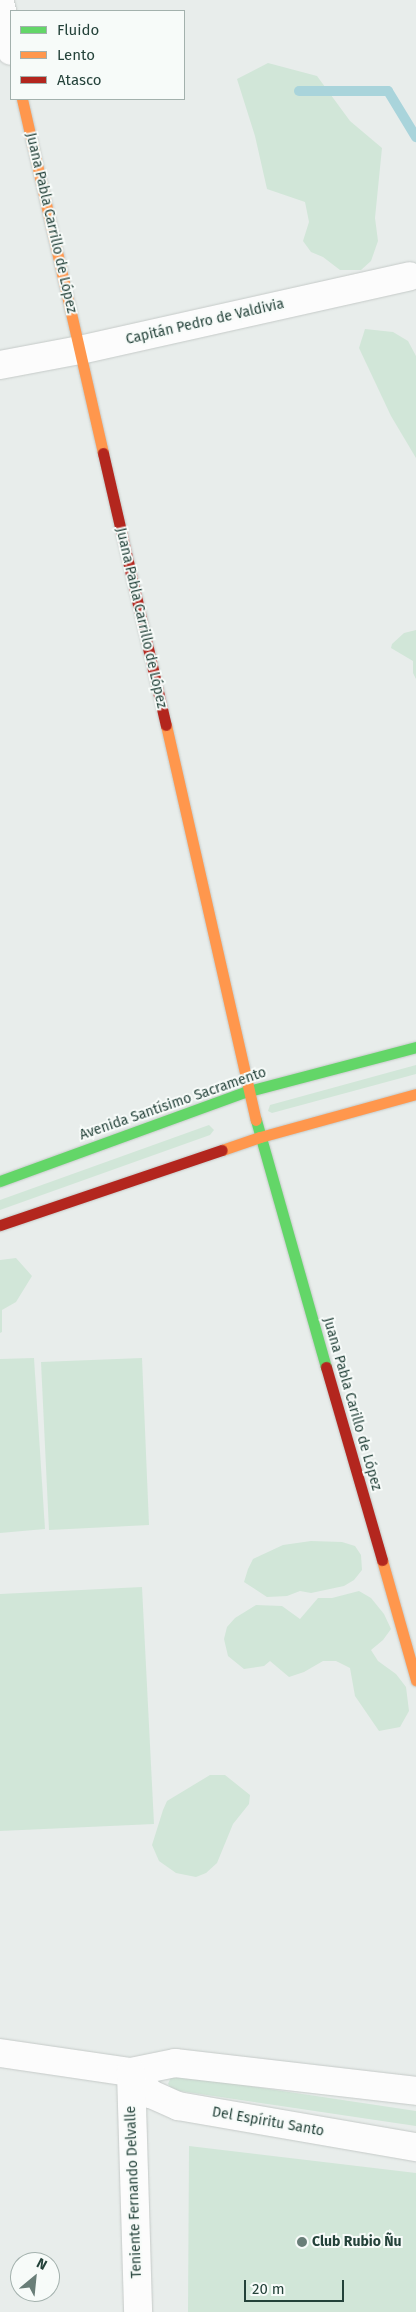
<!DOCTYPE html>
<meta charset="utf-8">
<style>
body{margin:0}
#map{position:relative;width:416px;height:2312px;overflow:hidden;background:#e8edeb;font-family:"Fira Sans",sans-serif}
div>[style]{position:absolute}
.green>*{inset:0;background:#d1e6d8}
.stream>*{height:10px;margin:-5px;padding:0 5px;transform-origin:5px;border-radius:5px;background:#a9d4db}
.roads{filter:drop-shadow(0 0 1px #c5cac8) drop-shadow(0 0 1px #c5cac8)}
.street>*{height:28px;margin:-14px;padding:0 14px;transform-origin:14px;border-radius:14px;background:#fcfcfc}
.fast>*{height:11px;margin:-5.5px;padding:0 5.5px;transform-origin:5.5px;border-radius:5.5px;background:#63d668}
.slow>*{height:11px;margin:-5.5px;padding:0 5.5px;transform-origin:5.5px;border-radius:5.5px;background:#ff974d}
.jam>*{height:11px;margin:-5.5px;padding:0 5.5px;transform-origin:5.5px;border-radius:5.5px;background:#b3261e}
.dots>*{width:14px;height:14px;translate:-50% -50%;box-sizing:border-box;border:2px solid #f7fbf9;border-radius:50%}
span{translate:-50% -50%;white-space:nowrap;text-align:center;line-height:1.15;-webkit-text-stroke:4px #f7fbf9;paint-order:stroke}
.street-label{font-size:14px;color:#24423a}
.poi-label{font-size:14px;color:#24423a;font-weight:700}
.left{translate:0 -50%;text-align:left}
.legend{position:absolute;left:10px;top:10px;width:175px;height:90px;box-sizing:border-box;background:#f7fbf9;border:1px solid #a3b1ad;margin:0;padding:6px 9px;list-style:none;font-size:15px;color:#24423a}
.legend li{display:flex;align-items:center;gap:10px;height:25px}
.legend b{width:25px;border:1px solid #a3b1ad}
.north{position:absolute;left:10px;top:2252px;width:50px;height:50px;box-sizing:border-box;background:#f7fbf9;border:1px solid #a3b1ad;border-radius:50%;rotate:28deg;font-size:14px;font-weight:700;line-height:20px;text-align:center;color:#24423a}
.north::after{content:'';display:block;margin:auto;width:18px;height:22px;background:#697e78;clip-path:polygon(50% 0,100% 100%,50% 72%,0 100%)}
.scale{position:absolute;left:244px;top:2280px;width:100px;height:22px;box-sizing:border-box;border:2px solid #24423a;border-top:0;padding-left:6px;font-size:15px;line-height:18px;white-space:nowrap;color:#24423a;-webkit-text-stroke:4px #f7fbf9;paint-order:stroke}
</style>
<div id="map">
<div class="green">
<div style="clip-path:polygon(268px 63px,317px 76px,350px 121px,382px 148px,375px 218px,378px 241px,371px 261px,361px 270px,340px 270px,323px 257px,311px 252px,303px 241px,309px 222px,305px 202px,267px 189px,255px 136px,237px 79px)"></div>
<div style="clip-path:polygon(365px 329px,393px 332px,408px 341px,416px 356px,416px 458px,391px 416px,359px 348px)"></div>
<div style="clip-path:polygon(416px 630px,416px 679px,413px 673px,413px 661px,391px 648px,392px 644px,404px 633px)"></div>
<div style="clip-path:polygon(416px 1065px,416px 1074px,272px 1113px,268px 1111px,270px 1105px)"></div>
<div style="clip-path:polygon(209px 1125px,214px 1130px,210px 1135px,0 1210px,0 1200px)"></div>
<div style="clip-path:polygon(16px 1258px,32px 1276px,16px 1302px,2px 1310px,2px 1332px,0 1333px,0 1260px)"></div>
<div style="clip-path:polygon(34px 1358px,45px 1529px,0 1533px,0 1359px)"></div>
<div style="clip-path:polygon(142px 1358px,149px 1525px,49px 1530px,41px 1362px)"></div>
<div style="clip-path:polygon(311px 1541px,342px 1542px,355px 1546px,361px 1555px,362px 1570px,354px 1580px,344px 1586px,311px 1593px,300px 1591px,287px 1596px,267px 1597px,244px 1582px,248px 1569px,253px 1559px,283px 1545px)"></div>
<div style="clip-path:polygon(142px 1587px,154px 1824px,0 1831px,0 1594px)"></div>
<div style="clip-path:polygon(359px 1591px,371px 1598px,384px 1614px,391px 1629px,383px 1640px,371px 1650px,378px 1661px,396px 1674px,406px 1687px,409px 1711px,400px 1727px,379px 1731px,355px 1696px,350px 1668px,336px 1661px,323px 1661px,304px 1672px,289px 1677px,270px 1661px,264px 1666px,244px 1669px,228px 1656px,224px 1639px,227px 1627px,235px 1618px,256px 1605px,282px 1606px,300px 1619px,318px 1598px,332px 1598px)"></div>
<div style="clip-path:polygon(210px 1775px,225px 1775px,250px 1795px,249px 1804px,233px 1824px,217px 1863px,206px 1873px,196px 1877px,176px 1873px,159px 1861px,152px 1845px,163px 1810px,167px 1801px)"></div>
<div style="clip-path:polygon(175px 2075px,416px 2111px,416px 2126px,173px 2090px,168px 2084px,171px 2077px)"></div>
<div style="clip-path:polygon(189px 2146px,416px 2173px,416px 2312px,188px 2312px)"></div>
</div>
<div class="stream">
<div style="left:299px;top:91px;width:89px"></div>
<div style="left:388px;top:91px;width:54px;rotate:58.7deg"></div>
</div>
<div class="roads">
<div class="street">
<div style="left:0;top:2px;width:50px;rotate:77.3deg"></div>
<div style="left:0;top:365px;width:81px;rotate:-10.6deg"></div>
<div style="left:80px;top:350px;width:338px;rotate:-12.6deg"></div>
<div style="left:0;top:2053px;width:132px;rotate:8.3deg"></div>
<div style="left:131px;top:2072px;width:45px;rotate:-11.6deg"></div>
<div style="left:175px;top:2063px;width:243px;rotate:6.6deg"></div>
<div style="left:131px;top:2072px;width:30px;rotate:48deg"></div>
<div style="left:151px;top:2094px;width:30px;rotate:24deg"></div>
<div style="left:178px;top:2106px;width:242px;rotate:9.8deg"></div>
<div style="left:131px;top:2072px;width:240px;rotate:88.3deg"></div>
</div>
<div class="fast">
<div style="left:256px;top:1120px;width:257px;rotate:74.2deg"></div>
<div style="left:0;top:1181px;width:261px;rotate:-20deg"></div>
<div style="left:245px;top:1092px;width:177px;rotate:-14.7deg"></div>
</div>
<div class="slow">
<div style="left:22px;top:99px;width:363px;rotate:77.1deg"></div>
<div style="left:166px;top:725px;width:405px;rotate:77.2deg"></div>
<div style="left:222px;top:1150px;width:40px;rotate:-18.9deg"></div>
<div style="left:260px;top:1137px;width:162px;rotate:-15.4deg"></div>
<div style="left:382px;top:1560px;width:125px;rotate:74.2deg"></div>
</div>
<div class="jam">
<div style="left:103px;top:453px;width:279px;rotate:77deg"></div>
<div style="left:0;top:1225px;width:234px;rotate:-18.7deg"></div>
<div style="left:326px;top:1367px;width:201px;rotate:73.8deg"></div>
</div>
</div>
<div class="dots">
<div style="left:302px;top:2242px;background:#697e78"></div>
</div>
<div class="street-label">
<span style="left:51px;top:223px;rotate:77deg">Juana Pabla Carrillo de López</span>
<span style="left:205px;top:322px;rotate:-13deg">Capitán Pedro de Valdivia</span>
<span style="left:141px;top:618px;rotate:77deg">Juana Pabla Carrillo de López</span>
<span style="left:173px;top:1104px;rotate:-19deg">Avenida Santísimo Sacramento</span>
<span style="left:352px;top:1404px;rotate:74deg">Juana Pabla Carillo de López</span>
<span style="left:268px;top:2122px;rotate:10deg">Del Espíritu Santo</span>
<span style="left:134px;top:2192px;rotate:-92deg">Teniente Fernando Delvalle</span>
</div>
<div class="poi-label">
<span class="left" style="left:312px;top:2242px">Club Rubio Ñu</span>
</div>
<ul class="legend">
<li><b style="height:6px;background:#63d668"></b>Fluido</li>
<li><b style="height:6px;background:#ff974d"></b>Lento</li>
<li><b style="height:6px;background:#b3261e"></b>Atasco</li>
</ul>
<div class="north">N</div>
<div class="scale">20 m</div>
</div>
